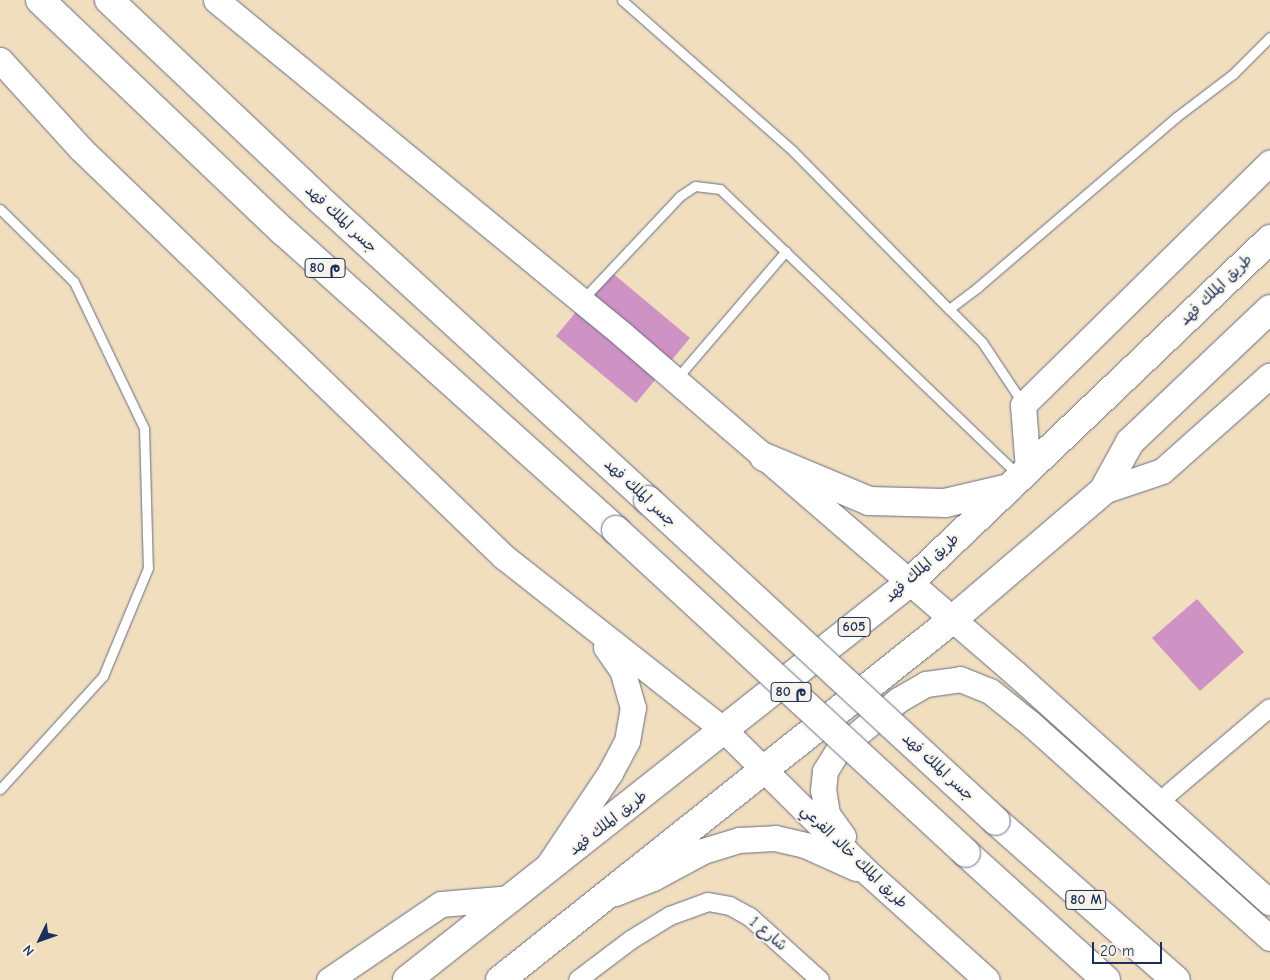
<!DOCTYPE html>
<meta charset="utf-8">
<style>
body{margin:0}
#map{position:relative;width:1270px;height:980px;overflow:hidden;background:#f1debf;font-family:"Comic Neue","Playpen Sans Arabic",sans-serif}
div>[style]{position:absolute}
.building>*{inset:0;background:#cf92c4}
.roads{filter:drop-shadow(0 0 1px #666c80) drop-shadow(0 0 1px #666c80)}
.service>*{height:9px;margin:-4.5px;padding:0 4.5px;transform-origin:4.5px;border-radius:4.5px;background:#fff}
.minor>*{height:18px;margin:-9px;padding:0 9px;transform-origin:9px;border-radius:9px;background:#fff}
.secondary>*{height:25px;margin:-12.5px;padding:0 12.5px;transform-origin:12.5px;border-radius:12.5px;background:#fff}
.primary>*{height:28px;margin:-14px;padding:0 14px;transform-origin:14px;border-radius:14px;background:#fff}
.motorway>*{height:28px;margin:-14px;padding:0 14px;transform-origin:14px;border-radius:14px;background:#fff}
.bridges{filter:drop-shadow(0 0 1px #666c80) drop-shadow(0 0 1px #666c80)}
.motorway-bridge>*{height:28px;margin:-14px;padding:0 14px;transform-origin:14px;border-radius:14px;background:#fff}
span{translate:-50% -50%;white-space:nowrap;text-align:center;line-height:1.15;-webkit-text-stroke:4px #f7f3e8;paint-order:stroke}
.shield-label span{padding:1px 4px;background:#f7f3e8;border:1px solid;border-radius:4px;-webkit-text-stroke-width:0}
.shield-label{font-size:14px;color:#1b2f5e;font-weight:700}
.street-label{font-size:15px;color:#1b2f5e}
.north{position:absolute;left:15px;top:915px;width:50px;height:50px;-webkit-text-stroke:4px #f7f3e8;paint-order:stroke;rotate:228deg;font-size:14px;font-weight:700;line-height:20px;text-align:center;color:#1b2f5e}
.north::after{content:'';display:block;margin:auto;width:18px;height:22px;background:#1b2f5e;clip-path:polygon(50% 0,100% 100%,50% 72%,0 100%)}
.scale{position:absolute;left:1092px;top:942px;width:70px;height:22px;box-sizing:border-box;border:2px solid #1b2f5e;border-top:0;padding-left:6px;font-size:15px;line-height:18px;white-space:nowrap;color:#1b2f5e;-webkit-text-stroke:4px #f7f3e8;paint-order:stroke}
</style>
<div id="map">
<div class="building">
<div style="clip-path:polygon(610px 271px,690px 338px,636px 403px,556px 336px)"></div>
<div style="clip-path:polygon(1197px 599px,1244px 652px,1200px 691px,1152px 638px)"></div>
</div>
<div class="roads">
<div class="service">
<div style="left:622px;top:0;width:228px;rotate:41.4deg"></div>
<div style="left:793px;top:151px;width:222px;rotate:45.4deg"></div>
<div style="left:0;top:209px;width:104px;rotate:44.6deg"></div>
<div style="left:74px;top:282px;width:162px;rotate:64.4deg"></div>
<div style="left:144px;top:428px;width:140px;rotate:88.4deg"></div>
<div style="left:148px;top:568px;width:117px;rotate:112.6deg"></div>
<div style="left:103px;top:676px;width:153px;rotate:132.3deg"></div>
<div style="left:583px;top:299px;width:141px;rotate:-46.7deg"></div>
<div style="left:680px;top:196px;width:18px;rotate:-34deg"></div>
<div style="left:695px;top:186px;width:25px;rotate:7deg"></div>
<div style="left:720px;top:189px;width:414px;rotate:43.8deg"></div>
<div style="left:677px;top:378px;width:167px;rotate:-49.4deg"></div>
<div style="left:1022px;top:402px;width:72px;rotate:-123.7deg"></div>
<div style="left:982px;top:342px;width:47px;rotate:-135deg"></div>
<div style="left:949px;top:309px;width:36px;rotate:-37deg"></div>
<div style="left:978px;top:287px;width:260px;rotate:-40.6deg"></div>
<div style="left:1175px;top:118px;width:73px;rotate:-37.2deg"></div>
<div style="left:1233px;top:74px;width:52px;rotate:-45deg"></div>
</div>
<div class="minor">
<div style="left:1159px;top:802px;width:145px;rotate:-40.3deg"></div>
<div style="left:578px;top:980px;width:66px;rotate:-37deg"></div>
<div style="left:631px;top:940px;width:46px;rotate:-31.6deg"></div>
<div style="left:670px;top:916px;width:40px;rotate:-20.2deg"></div>
<div style="left:708px;top:902px;width:22px;rotate:10deg"></div>
<div style="left:730px;top:906px;width:23px;rotate:29deg"></div>
<div style="left:750px;top:917px;width:94px;rotate:42deg"></div>
</div>
<div class="secondary">
<div style="left:216px;top:0;width:526px;rotate:39.44deg"></div>
<div style="left:622px;top:334px;width:519px;rotate:40.78deg"></div>
<div style="left:1015px;top:673px;width:343px;rotate:42deg"></div>
<div style="left:0;top:60px;width:120px;rotate:47.7deg"></div>
<div style="left:81px;top:149px;width:588px;rotate:43.97deg"></div>
<div style="left:504px;top:557px;width:281px;rotate:38.2deg"></div>
<div style="left:725px;top:731px;width:200px;rotate:44.8deg"></div>
<div style="left:867px;top:872px;width:161px;rotate:42deg"></div>
<div style="left:1028px;top:469px;width:64px;rotate:-94.5deg"></div>
<div style="left:1023px;top:405px;width:346px;rotate:-44.5deg"></div>
<div style="left:1103px;top:491px;width:62px;rotate:-18.7deg"></div>
<div style="left:1162px;top:471px;width:144px;rotate:-41.6deg"></div>
<div style="left:843px;top:836px;width:27px;rotate:-126deg"></div>
<div style="left:827px;top:814px;width:24px;rotate:-99deg"></div>
<div style="left:823px;top:790px;width:19px;rotate:-84deg"></div>
<div style="left:825px;top:771px;width:26px;rotate:-58deg"></div>
<div style="left:839px;top:749px;width:77px;rotate:-39.7deg"></div>
<div style="left:898px;top:700px;width:32px;rotate:-30deg"></div>
<div style="left:926px;top:684px;width:34px;rotate:-8deg"></div>
<div style="left:960px;top:679px;width:32px;rotate:22deg"></div>
<div style="left:990px;top:691px;width:51px;rotate:38.7deg"></div>
<div style="left:1030px;top:723px;width:322px;rotate:41.9deg"></div>
<div style="left:549px;top:864px;width:110px;rotate:-56.2deg"></div>
<div style="left:610px;top:773px;width:36px;rotate:-62deg"></div>
<div style="left:627px;top:741px;width:34px;rotate:-80deg"></div>
<div style="left:633px;top:708px;width:40px;rotate:-106deg"></div>
<div style="left:622px;top:670px;width:28px;rotate:-125deg"></div>
<div style="left:615px;top:893px;width:41px;rotate:-21.5deg"></div>
<div style="left:653px;top:878px;width:57px;rotate:-28.4deg"></div>
<div style="left:703px;top:851px;width:38px;rotate:-17deg"></div>
<div style="left:739px;top:840px;width:36px;rotate:-3deg"></div>
<div style="left:775px;top:838px;width:31px;rotate:13deg"></div>
<div style="left:805px;top:845px;width:56px;rotate:24.3deg"></div>
<div style="left:329px;top:980px;width:135px;rotate:-34.2deg"></div>
<div style="left:441px;top:904px;width:71px;rotate:-4.8deg"></div>
</div>
<div class="primary">
<div style="left:764px;top:457px;width:114px;rotate:22.7deg"></div>
<div style="left:869px;top:501px;width:76px;rotate:1.5deg"></div>
<div style="left:945px;top:503px;width:66px;rotate:-13.2deg"></div>
</div>
<div class="motorway">
<div style="left:40px;top:0;width:337px;rotate:43.6deg"></div>
<div style="left:284px;top:232px;width:446px;rotate:41.9deg"></div>
<div style="left:109px;top:0;width:286px;rotate:43.4deg"></div>
<div style="left:317px;top:197px;width:449px;rotate:42.5deg"></div>
<div style="left:996px;top:821px;width:240px;rotate:41.5deg"></div>
<div style="left:966px;top:853px;width:189px;rotate:42.2deg"></div>
<div style="left:407px;top:980px;width:640px;rotate:-38.34deg"></div>
<div style="left:909px;top:583px;width:499px;rotate:-43.6deg"></div>
<div style="left:500px;top:980px;width:578px;rotate:-38.54deg"></div>
<div style="left:952px;top:620px;width:199px;rotate:-40.5deg"></div>
<div style="left:1103px;top:491px;width:56px;rotate:-61.1deg"></div>
<div style="left:1130px;top:442px;width:193px;rotate:-43.5deg"></div>
</div>
</div>
<div class="bridges">
<div class="motorway-bridge">
<div style="left:648px;top:500px;width:473px;rotate:42.7deg"></div>
<div style="left:616px;top:530px;width:476px;rotate:42.7deg"></div>
</div>
</div>
<div class="shield-label">
<span style="left:325px;top:268px">م 80</span>
<span style="left:854px;top:627px">605</span>
<span style="left:791px;top:692px">م 80</span>
<span style="left:1086px;top:900px">80 M</span>
</div>
<div class="street-label">
<span style="left:341px;top:219px;rotate:43deg">جسر الملك فهد</span>
<span style="left:1216px;top:290px;rotate:-44deg">طريق الملك فهد</span>
<span style="left:640px;top:493px;rotate:43deg">جسر الملك فهد</span>
<span style="left:922px;top:568px;rotate:-42deg">طريق الملك فهد</span>
<span style="left:938px;top:767px;rotate:43deg">جسر الملك فهد</span>
<span style="left:608px;top:823px;rotate:-38deg">طريق الملك فهد</span>
<span style="left:854px;top:857px;rotate:44deg">طريق الملك خالد الفرعي</span>
<span style="left:768px;top:934px;rotate:40deg">شارع 1</span>
</div>
<div class="north">N</div>
<div class="scale">20 m</div>
</div>
